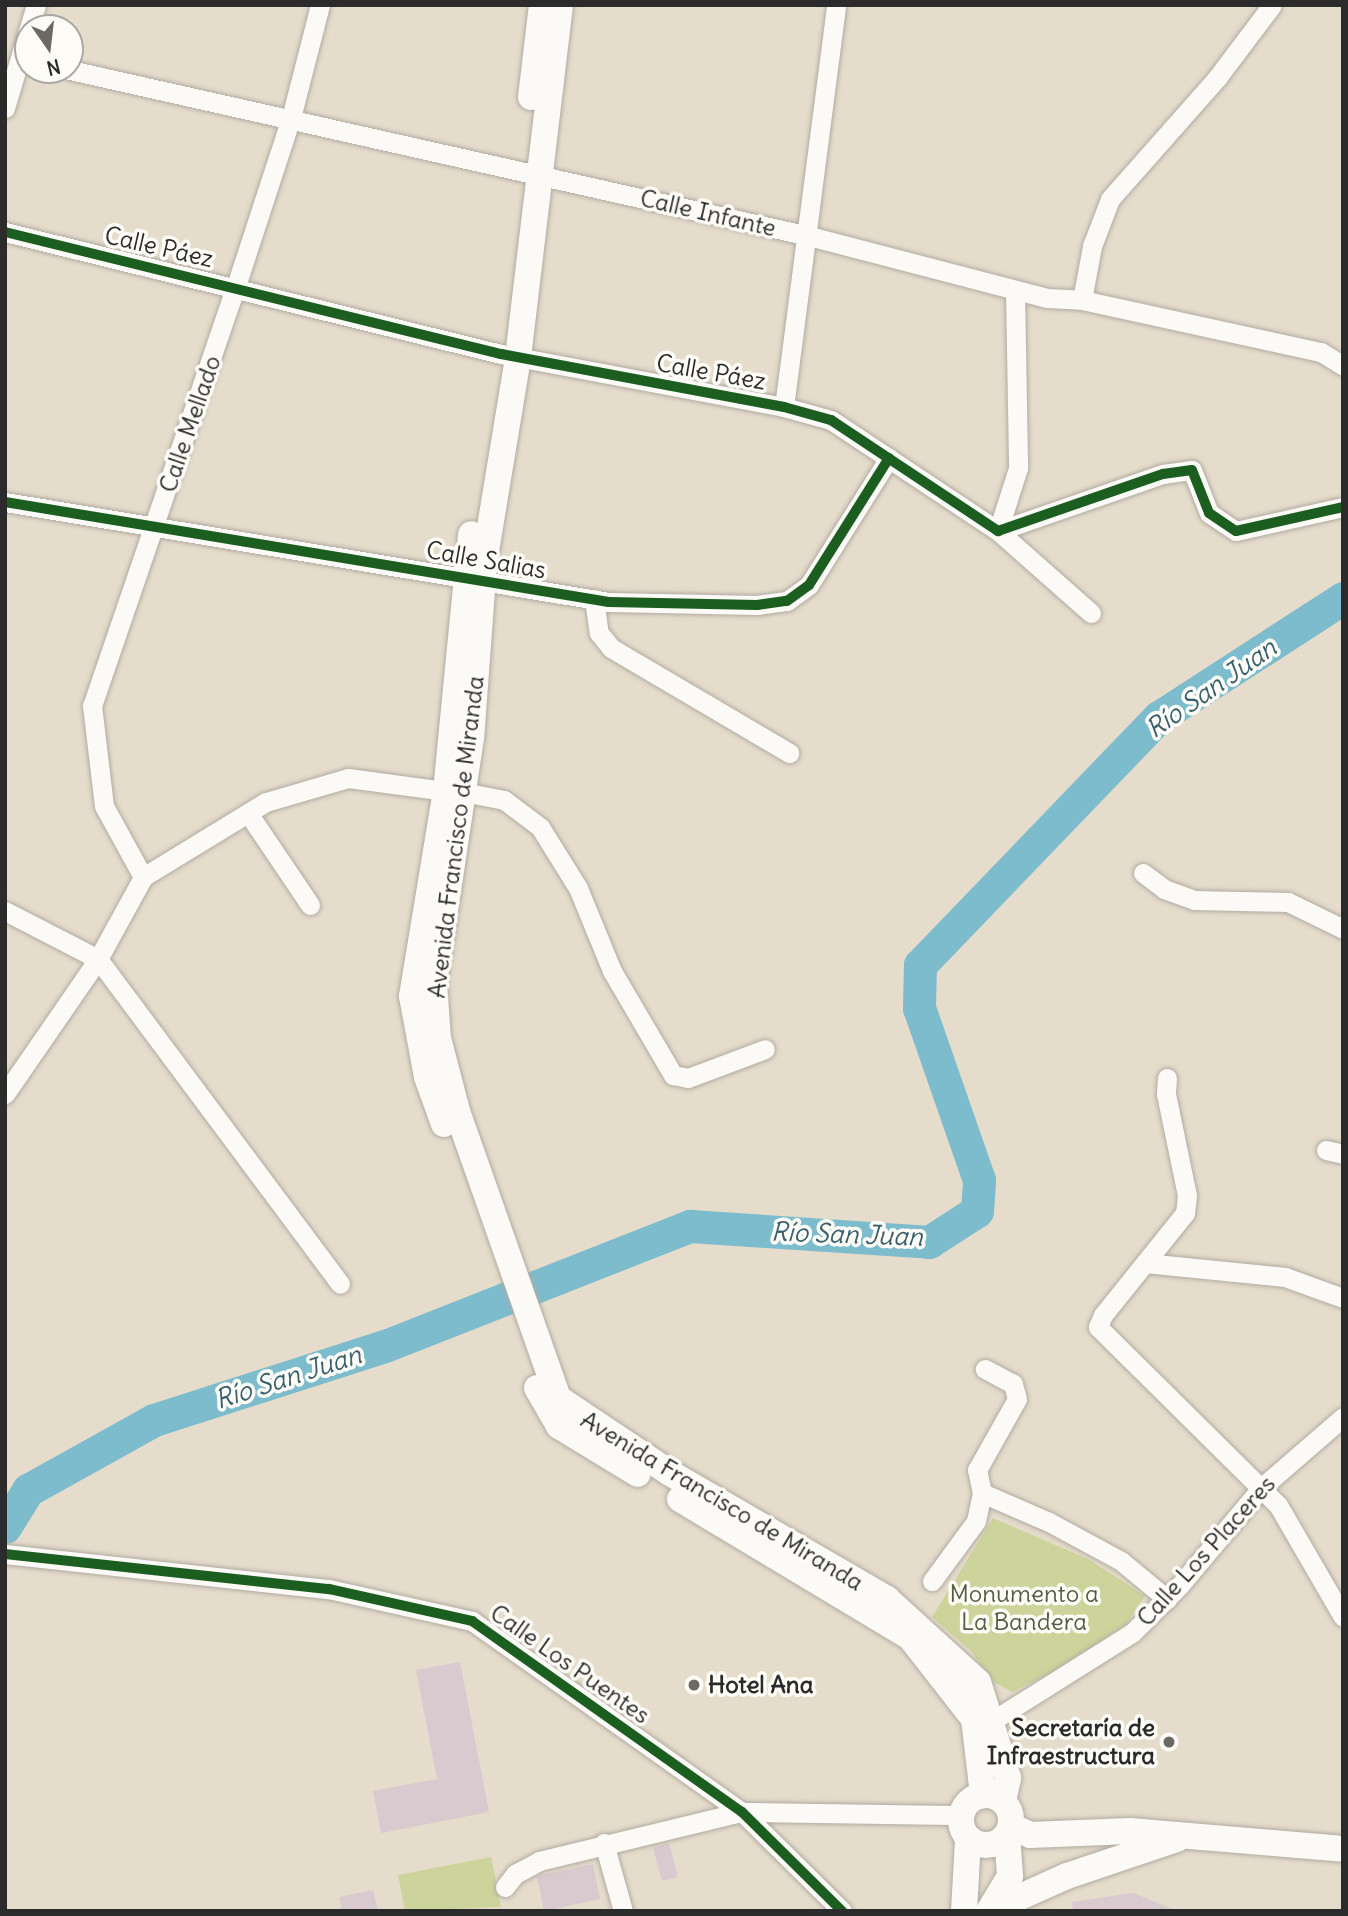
<!DOCTYPE html>
<meta charset="utf-8">
<style>
body{margin:0}
#map{position:relative;width:1348px;height:1916px;overflow:hidden;background:#e6dccc;font-family:Delius,sans-serif}
div>[style]{position:absolute}
.green>*{inset:0;background:#ccd49b}
.river>*{height:33px;margin:-16.5px;padding:0 16.5px;transform-origin:16.5px;border-radius:16.5px;background:#7cbccd}
.building>*{inset:0;background:#d8cacf}
.roads{filter:drop-shadow(0 0 2px #b1aba1) drop-shadow(0 0 2px #b1aba1)}
.minor>*{height:19px;margin:-9.5px;padding:0 9.5px;transform-origin:9.5px;border-radius:9.5px;background:#fbfaf7}
.secondary>*{height:26px;margin:-13px;padding:0 13px;transform-origin:13px;border-radius:13px;background:#fbfaf7}
.secondary>.ring{margin:-13px;padding:0;box-sizing:content-box;background:none;border:26px solid #fbfaf7;border-radius:50%}
.cycleway>*{height:10px;margin:-5px;padding:0 5px;transform-origin:5px;border-radius:5px;background:#1b5e20}
.dots>*{width:19px;height:19px;translate:-50% -50%;box-sizing:border-box;border:4px solid #fdfcf7;border-radius:50%}
span{translate:-50% -50%;white-space:nowrap;text-align:center;line-height:1.15;-webkit-text-stroke:7px #fdfcf7;paint-order:stroke}
.street-label{font-size:24px;color:#2b2b2b}
.park-label{font-size:24px;color:#555c41}
.poi-label{font-size:24px;color:#2b2b2b;font-weight:700}
.left{translate:0 -50%;text-align:left}
.right{translate:-100% -50%;text-align:right}
.water-label{font-size:26px;color:#39606c;font-style:italic}
.frame{position:absolute;inset:0;border:7px solid #2b2b2b;pointer-events:none}
.north{position:absolute;left:14px;top:14px;width:70px;height:70px;box-sizing:border-box;background:#fdfcf7;border:2px solid #a9a8a5;border-radius:50%;rotate:166deg;font-size:19px;font-weight:700;line-height:28px;text-align:center;color:#2b2b2b}
.north::after{content:'';display:block;margin:auto;width:24px;height:32px;background:#6c6963;clip-path:polygon(50% 0,100% 100%,50% 72%,0 100%)}
</style>
<div id="map">
<div class="green">
<div style="clip-path:polygon(993px 1518px,1088px 1559px,1145px 1596px,1126px 1624px,1055px 1671px,1012px 1692px,994px 1682px,970px 1650px,932px 1617px)"></div>
<div style="clip-path:polygon(491px 1857px,501px 1907px,405px 1911px,398px 1875px)"></div>
</div>
<div class="river">
<div style="left:5px;top:1527px;width:44px;rotate:-58.1deg"></div>
<div style="left:28px;top:1490px;width:144px;rotate:-29.1deg"></div>
<div style="left:154px;top:1420px;width:243px;rotate:-17.8deg"></div>
<div style="left:385px;top:1346px;width:328px;rotate:-21.5deg"></div>
<div style="left:690px;top:1226px;width:240px;rotate:3.8deg"></div>
<div style="left:929px;top:1242px;width:57px;rotate:-32.9deg"></div>
<div style="left:977px;top:1211px;width:31px;rotate:-86deg"></div>
<div style="left:979px;top:1180px;width:182px;rotate:-109.2deg"></div>
<div style="left:919px;top:1008px;width:43px;rotate:-88.7deg"></div>
<div style="left:920px;top:965px;width:344px;rotate:-46.1deg"></div>
<div style="left:1159px;top:717px;width:219px;rotate:-32.9deg"></div>
</div>
<div class="building">
<div style="clip-path:polygon(460px 1662px,489px 1812px,381px 1833px,373px 1791px,437px 1779px,416px 1670px)"></div>
<div style="clip-path:polygon(669px 1843px,678px 1877px,662px 1881px,653px 1848px)"></div>
<div style="clip-path:polygon(593px 1864px,600px 1899px,544px 1911px,537px 1876px)"></div>
<div style="clip-path:polygon(373px 1890px,378px 1911px,342px 1911px,339px 1897px)"></div>
<div style="clip-path:polygon(1133px 1893px,1177px 1911px,1073px 1911px,1072px 1902px)"></div>
</div>
<div class="roads">
<div class="minor">
<div style="left:29px;top:28px;width:24px;rotate:-73deg"></div>
<div style="left:70px;top:70px;width:757px;rotate:12.66deg"></div>
<div style="left:809px;top:236px;width:246px;rotate:14.6deg"></div>
<div style="left:1047px;top:298px;width:35px;rotate:3deg"></div>
<div style="left:1082px;top:300px;width:245px;rotate:12.3deg"></div>
<div style="left:1321px;top:352px;width:26px;rotate:32deg"></div>
<div style="left:5px;top:108px;width:80px;rotate:-73.4deg"></div>
<div style="left:5px;top:232px;width:511px;rotate:13.82deg"></div>
<div style="left:501px;top:354px;width:288px;rotate:10.6deg"></div>
<div style="left:784px;top:407px;width:49px;rotate:15.5deg"></div>
<div style="left:831px;top:420px;width:201px;rotate:33.6deg"></div>
<div style="left:998px;top:531px;width:175px;rotate:-19.1deg"></div>
<div style="left:1163px;top:474px;width:29px;rotate:-8deg"></div>
<div style="left:1192px;top:470px;width:46px;rotate:68.4deg"></div>
<div style="left:1209px;top:513px;width:32px;rotate:34deg"></div>
<div style="left:1236px;top:531px;width:110px;rotate:-12.6deg"></div>
<div style="left:1015px;top:290px;width:178px;rotate:89deg"></div>
<div style="left:1018px;top:468px;width:66px;rotate:107.6deg"></div>
<div style="left:998px;top:531px;width:124px;rotate:41.4deg"></div>
<div style="left:1082px;top:300px;width:55px;rotate:-79.5deg"></div>
<div style="left:1092px;top:246px;width:50px;rotate:-69deg"></div>
<div style="left:1110px;top:199px;width:162px;rotate:-48.5deg"></div>
<div style="left:1217px;top:78px;width:91px;rotate:-53deg"></div>
<div style="left:784px;top:407px;width:405px;rotate:-82.6deg"></div>
<div style="left:5px;top:502px;width:612px;rotate:9.4deg"></div>
<div style="left:609px;top:602px;width:148px;rotate:1.2deg"></div>
<div style="left:757px;top:605px;width:30px;rotate:-8deg"></div>
<div style="left:787px;top:601px;width:27px;rotate:-36deg"></div>
<div style="left:809px;top:585px;width:150px;rotate:-57.8deg"></div>
<div style="left:594px;top:599px;width:34px;rotate:82deg"></div>
<div style="left:599px;top:633px;width:19px;rotate:51deg"></div>
<div style="left:611px;top:648px;width:207px;rotate:30.5deg"></div>
<div style="left:463px;top:792px;width:42px;rotate:11deg"></div>
<div style="left:504px;top:800px;width:45px;rotate:36.9deg"></div>
<div style="left:540px;top:827px;width:72px;rotate:58.1deg"></div>
<div style="left:578px;top:888px;width:90px;rotate:67.7deg"></div>
<div style="left:612px;top:971px;width:121px;rotate:59.6deg"></div>
<div style="left:673px;top:1075px;width:15px;rotate:11deg"></div>
<div style="left:688px;top:1078px;width:82px;rotate:-20.6deg"></div>
<div style="left:248px;top:813px;width:111px;rotate:56deg"></div>
<div style="left:1143px;top:873px;width:26px;rotate:37deg"></div>
<div style="left:1164px;top:889px;width:32px;rotate:20deg"></div>
<div style="left:1194px;top:900px;width:94px;rotate:1.2deg"></div>
<div style="left:1288px;top:902px;width:61px;rotate:26.1deg"></div>
<div style="left:143px;top:877px;width:81px;rotate:-118.8deg"></div>
<div style="left:104px;top:806px;width:101px;rotate:-96.8deg"></div>
<div style="left:92px;top:706px;width:444px;rotate:-71.1deg"></div>
<div style="left:236px;top:286px;width:177px;rotate:-71.9deg"></div>
<div style="left:291px;top:118px;width:117px;rotate:-75.6deg"></div>
<div style="left:5px;top:911px;width:105px;rotate:27.3deg"></div>
<div style="left:98px;top:959px;width:405px;rotate:53.3deg"></div>
<div style="left:1167px;top:1078px;width:16px;rotate:94deg"></div>
<div style="left:1166px;top:1094px;width:103px;rotate:78.3deg"></div>
<div style="left:1187px;top:1195px;width:18px;rotate:96deg"></div>
<div style="left:1185px;top:1213px;width:131px;rotate:128.8deg"></div>
<div style="left:1103px;top:1315px;width:13px;rotate:113deg"></div>
<div style="left:1098px;top:1327px;width:253px;rotate:44.7deg"></div>
<div style="left:1278px;top:1505px;width:129px;rotate:59.9deg"></div>
<div style="left:5px;top:1094px;width:164px;rotate:-55.4deg"></div>
<div style="left:98px;top:959px;width:94px;rotate:-61.2deg"></div>
<div style="left:143px;top:877px;width:144px;rotate:-31.4deg"></div>
<div style="left:266px;top:802px;width:85px;rotate:-16.3deg"></div>
<div style="left:348px;top:778px;width:99px;rotate:7.6deg"></div>
<div style="left:1326px;top:1150px;width:17px;rotate:13deg"></div>
<div style="left:1145px;top:1263px;width:141px;rotate:5.7deg"></div>
<div style="left:1285px;top:1277px;width:62px;rotate:19.9deg"></div>
<div style="left:982px;top:1493px;width:73px;rotate:23.4deg"></div>
<div style="left:1049px;top:1522px;width:82px;rotate:28.4deg"></div>
<div style="left:1121px;top:1561px;width:60px;rotate:39.6deg"></div>
<div style="left:5px;top:1554px;width:326px;rotate:6.2deg"></div>
<div style="left:329px;top:1589px;width:147px;rotate:12.6deg"></div>
<div style="left:472px;top:1621px;width:331px;rotate:35.3deg"></div>
<div style="left:742px;top:1812px;width:141px;rotate:44.7deg"></div>
<div style="left:932px;top:1581px;width:74px;rotate:-53.7deg"></div>
<div style="left:976px;top:1521px;width:29px;rotate:-78deg"></div>
<div style="left:982px;top:1493px;width:24px;rotate:-102deg"></div>
<div style="left:977px;top:1470px;width:81px;rotate:-60.6deg"></div>
<div style="left:1017px;top:1399px;width:16px;rotate:-105deg"></div>
<div style="left:1013px;top:1384px;width:32px;rotate:-152deg"></div>
<div style="left:992px;top:1721px;width:165px;rotate:-32.2deg"></div>
<div style="left:1132px;top:1633px;width:68px;rotate:-45deg"></div>
<div style="left:1180px;top:1585px;width:126px;rotate:-50.1deg"></div>
<div style="left:1261px;top:1488px;width:108px;rotate:-40.9deg"></div>
<div style="left:604px;top:1843px;width:71px;rotate:74.4deg"></div>
<div style="left:505px;top:1887px;width:16px;rotate:-52deg"></div>
<div style="left:515px;top:1874px;width:27px;rotate:-28deg"></div>
<div style="left:539px;top:1861px;width:209px;rotate:-13.6deg"></div>
<div style="left:742px;top:1812px;width:218px;rotate:0.8deg"></div>
</div>
<div class="secondary">
<div style="left:560px;top:5px;width:355px;rotate:96.8deg"></div>
<div style="left:518px;top:358px;width:208px;rotate:99.4deg"></div>
<div style="left:484px;top:563px;width:175px;rotate:94.2deg"></div>
<div style="left:471px;top:738px;width:249px;rotate:98.6deg"></div>
<div style="left:434px;top:984px;width:54px;rotate:85.8deg"></div>
<div style="left:438px;top:1038px;width:75px;rotate:75.4deg"></div>
<div style="left:457px;top:1111px;width:304px;rotate:70.6deg"></div>
<div style="left:558px;top:1398px;width:135px;rotate:33.8deg"></div>
<div style="left:670px;top:1473px;width:251px;rotate:30.1deg"></div>
<div style="left:887px;top:1599px;width:123px;rotate:42.4deg"></div>
<div style="left:978px;top:1682px;width:101px;rotate:72.6deg"></div>
<div style="left:1008px;top:1778px;width:24px;rotate:102deg"></div>
<div style="left:531px;top:97px;width:93px;rotate:-83.2deg"></div>
<div style="left:444px;top:1124px;width:50px;rotate:-109.9deg"></div>
<div style="left:427px;top:1077px;width:82px;rotate:-100.5deg"></div>
<div style="left:412px;top:996px;width:208px;rotate:-80.6deg"></div>
<div style="left:446px;top:791px;width:258px;rotate:-84.4deg"></div>
<div style="left:537px;top:1388px;width:44px;rotate:59.9deg"></div>
<div style="left:559px;top:1426px;width:92px;rotate:31.3deg"></div>
<div style="left:680px;top:1499px;width:268px;rotate:31deg"></div>
<div style="left:910px;top:1637px;width:104px;rotate:52deg"></div>
<div style="left:974px;top:1719px;width:77px;rotate:83.2deg"></div>
<div class="ring" style="left:961px;top:1795px;width:24px;height:24px"></div>
<div style="left:1011px;top:1826px;width:21px;rotate:25deg"></div>
<div style="left:1030px;top:1835px;width:100px;rotate:-2.3deg"></div>
<div style="left:1130px;top:1831px;width:214px;rotate:4.8deg"></div>
<div style="left:964px;top:1911px;width:72px;rotate:-86.8deg"></div>
<div style="left:989px;top:1911px;width:85px;rotate:-24.2deg"></div>
<div style="left:1067px;top:1876px;width:116px;rotate:-18.6deg"></div>
<div style="left:989px;top:1911px;width:41px;rotate:-59deg"></div>
<div style="left:1010px;top:1876px;width:42px;rotate:-94.1deg"></div>
</div>
</div>
<div class="cycleway">
<div style="left:5px;top:232px;width:511px;rotate:13.82deg"></div>
<div style="left:501px;top:354px;width:288px;rotate:10.6deg"></div>
<div style="left:784px;top:407px;width:49px;rotate:15.5deg"></div>
<div style="left:831px;top:420px;width:201px;rotate:33.6deg"></div>
<div style="left:998px;top:531px;width:175px;rotate:-19.1deg"></div>
<div style="left:1163px;top:474px;width:29px;rotate:-8deg"></div>
<div style="left:1192px;top:470px;width:46px;rotate:68.4deg"></div>
<div style="left:1209px;top:513px;width:32px;rotate:34deg"></div>
<div style="left:1236px;top:531px;width:110px;rotate:-12.6deg"></div>
<div style="left:5px;top:502px;width:612px;rotate:9.4deg"></div>
<div style="left:609px;top:602px;width:148px;rotate:1.2deg"></div>
<div style="left:757px;top:605px;width:30px;rotate:-8deg"></div>
<div style="left:787px;top:601px;width:27px;rotate:-36deg"></div>
<div style="left:809px;top:585px;width:150px;rotate:-57.8deg"></div>
<div style="left:5px;top:1554px;width:326px;rotate:6.2deg"></div>
<div style="left:329px;top:1589px;width:147px;rotate:12.6deg"></div>
<div style="left:472px;top:1621px;width:331px;rotate:35.3deg"></div>
<div style="left:742px;top:1812px;width:141px;rotate:44.7deg"></div>
</div>
<div class="dots">
<div style="left:694px;top:1685px;background:#6c6963"></div>
<div style="left:1169px;top:1742px;background:#6c6963"></div>
</div>
<div class="street-label">
<span style="left:708px;top:213px;rotate:13deg">Calle Infante</span>
<span style="left:159px;top:247px;rotate:13deg">Calle Páez</span>
<span style="left:711px;top:372px;rotate:10deg">Calle Páez</span>
<span style="left:190px;top:424px;rotate:-71deg">Calle Mellado</span>
<span style="left:486px;top:560px;rotate:10deg">Calle Salias</span>
<span style="left:456px;top:837px;rotate:-83deg">Avenida Francisco de Miranda</span>
<span style="left:722px;top:1501px;rotate:31deg">Avenida Francisco de Miranda</span>
<span style="left:1206px;top:1551px;rotate:-48deg">Calle Los Placeres</span>
<span style="left:570px;top:1664px;rotate:35deg">Calle Los Puentes</span>
</div>
<div class="park-label">
<span style="left:1024px;top:1608px">Monumento a<br>La Bandera</span>
</div>
<div class="poi-label">
<span class="left" style="left:708px;top:1685px">Hotel Ana</span>
<span class="right" style="left:1155px;top:1742px">Secretaría de<br>Infraestructura</span>
</div>
<div class="water-label">
<span style="left:1211px;top:688px;rotate:-35deg">Río San Juan</span>
<span style="left:847px;top:1234px;rotate:2deg">Río San Juan</span>
<span style="left:288px;top:1377px;rotate:-18deg">Río San Juan</span>
</div>
<div class="frame"></div>
<div class="north">N</div>
</div>
